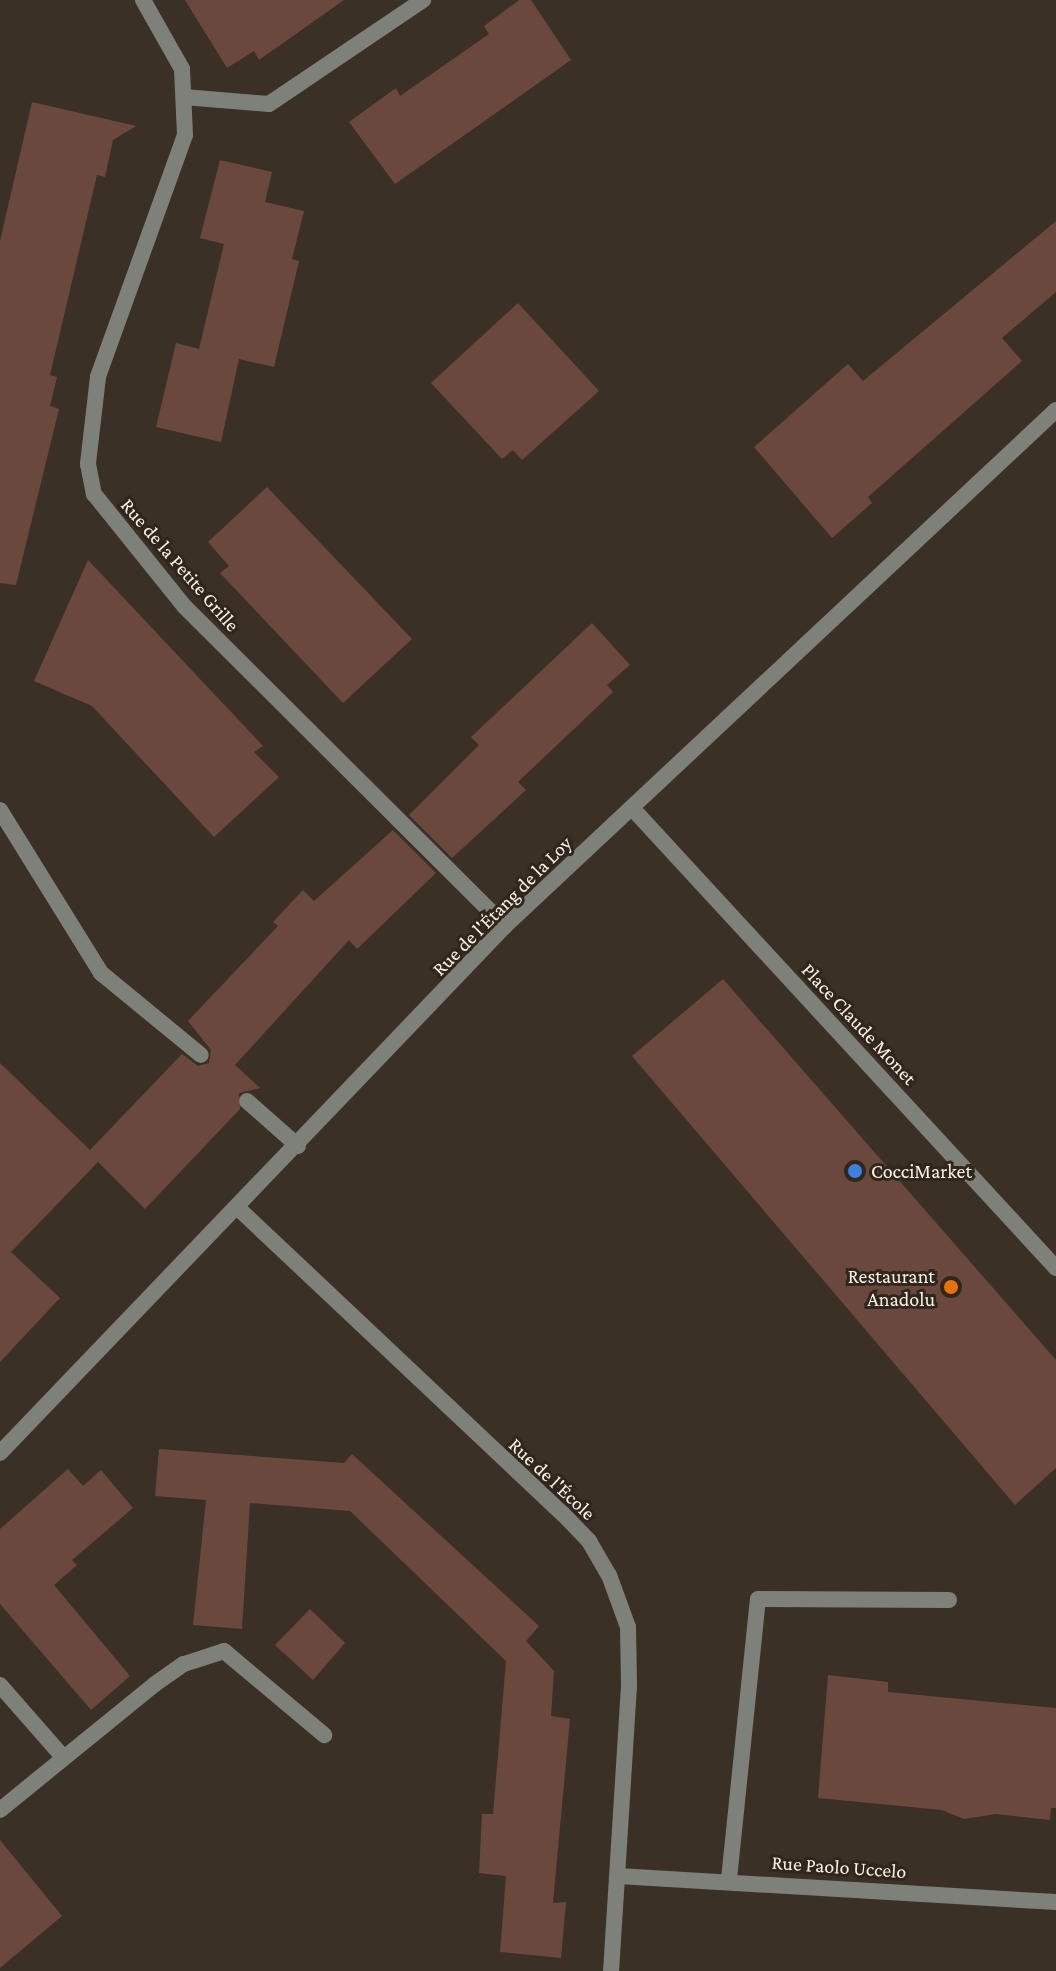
<!DOCTYPE html>
<meta charset="utf-8">
<style>
body{margin:0}
#map{position:relative;width:1056px;height:1971px;overflow:hidden;background:#3b3026;font-family:"Crimson Pro",serif}
div>[style]{position:absolute}
.building>*{inset:0;background:#6b483d}
.lane>*{height:16px;margin:-8px;padding:0 8px;transform-origin:8px;border-radius:8px;background:#7d817a}
.street>*{height:16px;margin:-8px;padding:0 8px;transform-origin:8px;border-radius:8px;background:#7d817a}
.dots>*{width:22px;height:22px;translate:-50% -50%;box-sizing:border-box;border:4px solid #30261c;border-radius:50%}
span{translate:-50% -50%;white-space:nowrap;text-align:center;line-height:1.15;-webkit-text-stroke:6px #30261c;paint-order:stroke}
.street-label{font-size:20px;color:#f9f2eb}
.poi-label{font-size:20px;color:#f9f2eb}
.left{translate:0 -50%;text-align:left}
.right{translate:-100% -50%;text-align:right}
</style>
<div id="map">
<div class="building">
<div style="clip-path:polygon(185px 0,344px 0,259px 60px,254px 51px,227px 68px)"></div>
<div style="clip-path:polygon(519px 0,531px 0,571px 60px,395px 184px,349px 122px,396px 88px,400px 96px,489px 34px,484px 26px)"></div>
<div style="clip-path:polygon(32px 102px,136px 126px,113px 140px,105px 177px,97px 175px,50px 375px,57px 377px,50px 406px,59px 409px,16px 585px,0 583px,0 241px)"></div>
<div style="clip-path:polygon(220px 160px,272px 172px,265px 202px,304px 211px,292px 259px,299px 261px,274px 367px,239px 359px,221px 442px,156px 427px,176px 343px,199px 349px,224px 244px,200px 238px)"></div>
<div style="clip-path:polygon(1056px 221px,1056px 292px,1002px 338px,1022px 361px,868px 497px,872px 503px,832px 538px,754px 447px,848px 364px,863px 381px)"></div>
<div style="clip-path:polygon(518px 303px,599px 391px,522px 460px,513px 450px,502px 459px,431px 383px)"></div>
<div style="clip-path:polygon(267px 487px,412px 639px,343px 703px,220px 573px,229px 566px,208px 542px)"></div>
<div style="clip-path:polygon(88px 560px,263px 746px,254px 752px,279px 777px,214px 837px,92px 706px,34px 681px)"></div>
<div style="clip-path:polygon(592px 623px,630px 665px,607px 685px,613px 692px,518px 782px,526px 790px,452px 858px,409px 815px,479px 745px,471px 737px)"></div>
<div style="clip-path:polygon(393px 830px,436px 873px,357px 949px,349px 940px,235px 1065px,260px 1088px,239px 1093px,240px 1109px,145px 1209px,98px 1162px,11px 1252px,60px 1298px,0 1362px,0 1063px,90px 1150px,182px 1054px,198px 1066px,209px 1063px,211px 1050px,188px 1021px,278px 926px,273px 922px,303px 890px,314px 901px)"></div>
<div style="clip-path:polygon(723px 979px,1056px 1360px,1056px 1468px,1015px 1505px,632px 1056px)"></div>
<div style="clip-path:polygon(159px 1449px,344px 1463px,352px 1454px,539px 1626px,526px 1641px,554px 1671px,551px 1716px,570px 1719px,553px 1903px,566px 1902px,561px 1958px,500px 1952px,506px 1876px,479px 1873px,482px 1814px,493px 1814px,506px 1661px,350px 1511px,250px 1503px,242px 1629px,193px 1625px,206px 1500px,155px 1496px)"></div>
<div style="clip-path:polygon(68px 1469px,83px 1486px,101px 1470px,133px 1508px,72px 1560px,77px 1565px,54px 1585px,130px 1676px,91px 1710px,0 1604px,0 1529px)"></div>
<div style="clip-path:polygon(310px 1609px,345px 1643px,313px 1680px,275px 1645px)"></div>
<div style="clip-path:polygon(828px 1675px,888px 1682px,888px 1692px,1056px 1708px,1056px 1808px,1051px 1808px,1050px 1820px,996px 1814px,964px 1819px,942px 1810px,818px 1798px)"></div>
<div style="clip-path:polygon(0 1840px,62px 1916px,0 1968px)"></div>
</div>
<div class="lane">
<div style="left:632px;top:808px;width:626px;rotate:47.33deg"></div>
<div style="left:0;top:810px;width:192px;rotate:58.2deg"></div>
<div style="left:101px;top:973px;width:129px;rotate:39.4deg"></div>
<div style="left:247px;top:1101px;width:68px;rotate:41.4deg"></div>
<div style="left:729px;top:1879px;width:281px;rotate:-84.1deg"></div>
<div style="left:758px;top:1599px;width:191px;rotate:0.3deg"></div>
</div>
<div class="street">
<div style="left:143px;top:0;width:79px;rotate:60.5deg"></div>
<div style="left:182px;top:69px;width:66px;rotate:87.4deg"></div>
<div style="left:185px;top:135px;width:257px;rotate:109.8deg"></div>
<div style="left:98px;top:377px;width:88px;rotate:96.6deg"></div>
<div style="left:88px;top:464px;width:31px;rotate:79deg"></div>
<div style="left:94px;top:494px;width:145px;rotate:51.2deg"></div>
<div style="left:185px;top:607px;width:452px;rotate:44.9deg"></div>
<div style="left:184px;top:97px;width:85px;rotate:4.7deg"></div>
<div style="left:269px;top:104px;width:186px;rotate:-34deg"></div>
<div style="left:239px;top:1209px;width:445px;rotate:43.3deg"></div>
<div style="left:563px;top:1514px;width:37px;rotate:46deg"></div>
<div style="left:589px;top:1541px;width:39px;rotate:60deg"></div>
<div style="left:609px;top:1575px;width:55px;rotate:69.9deg"></div>
<div style="left:628px;top:1627px;width:59px;rotate:89deg"></div>
<div style="left:629px;top:1686px;width:286px;rotate:93.6deg"></div>
<div style="left:0;top:1453px;width:730px;rotate:-46.22deg"></div>
<div style="left:505px;top:926px;width:755px;rotate:-43.12deg"></div>
<div style="left:0;top:1685px;width:96px;rotate:48.8deg"></div>
<div style="left:0;top:1810px;width:200px;rotate:-39.1deg"></div>
<div style="left:155px;top:1684px;width:35px;rotate:-35deg"></div>
<div style="left:184px;top:1664px;width:42px;rotate:-18deg"></div>
<div style="left:224px;top:1651px;width:131px;rotate:40deg"></div>
<div style="left:618px;top:1876px;width:439px;rotate:3.4deg"></div>
</div>
<div class="dots">
<div style="left:855px;top:1171px;background:#3f7fe0"></div>
<div style="left:951px;top:1287px;background:#e8710a"></div>
</div>
<div class="street-label">
<span style="left:180px;top:565px;rotate:49deg">Rue de la Petite Grille</span>
<span style="left:502px;top:906px;rotate:-45deg">Rue de l'Étang de la Loy</span>
<span style="left:859px;top:1024px;rotate:47deg">Place Claude Monet</span>
<span style="left:552px;top:1479px;rotate:43deg">Rue de l'École</span>
<span style="left:839px;top:1867px;rotate:4deg">Rue Paolo Uccelo</span>
</div>
<div class="poi-label">
<span class="left" style="left:871px;top:1171px">CocciMarket</span>
<span class="right" style="left:935px;top:1288px">Restaurant<br>Anadolu</span>
</div>
</div>
